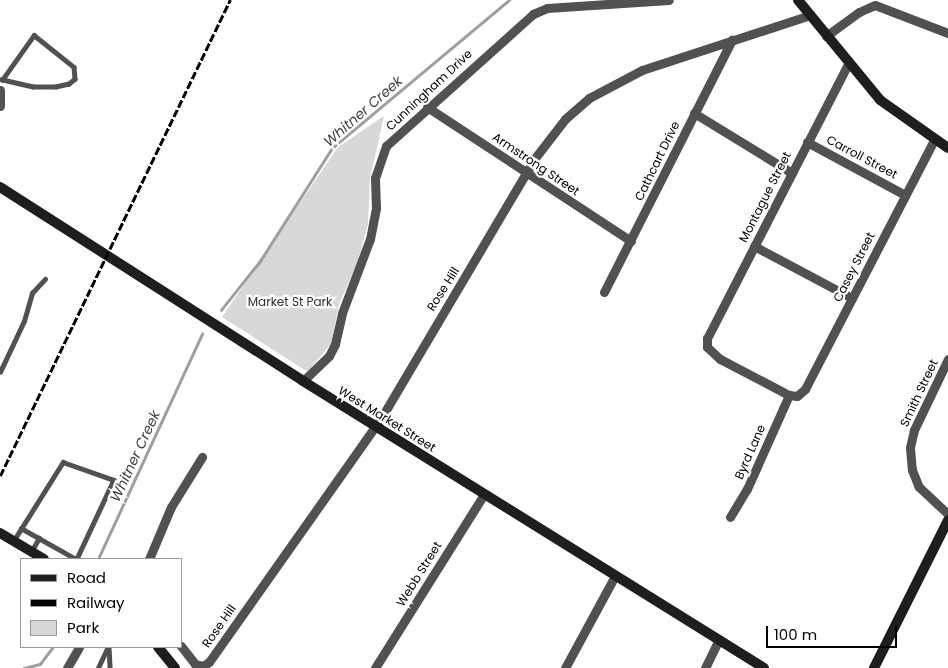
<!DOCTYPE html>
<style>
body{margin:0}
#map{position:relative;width:948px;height:668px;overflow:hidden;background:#fff;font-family:Poppins,sans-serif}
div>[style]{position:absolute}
.green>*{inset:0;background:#d8d8d8}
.stream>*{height:2.5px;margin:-1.25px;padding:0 1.25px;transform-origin:1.25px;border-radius:1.25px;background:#9f9f9f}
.lane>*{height:4.5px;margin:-2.25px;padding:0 2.25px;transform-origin:2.25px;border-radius:2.25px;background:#515151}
.street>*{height:9px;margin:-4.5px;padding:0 4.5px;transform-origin:4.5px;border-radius:4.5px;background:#515151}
.secondary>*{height:10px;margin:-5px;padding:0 5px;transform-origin:5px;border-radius:5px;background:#1e1e1e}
.rail>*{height:2.5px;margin-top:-1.25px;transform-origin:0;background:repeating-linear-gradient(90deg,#000 0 8px,transparent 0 10.5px)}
span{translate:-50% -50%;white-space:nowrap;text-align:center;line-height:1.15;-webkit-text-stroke:4.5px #fff;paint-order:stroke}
.street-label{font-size:12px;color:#000}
.park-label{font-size:12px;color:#2f2f2f}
.water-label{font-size:14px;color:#404040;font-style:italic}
.legend{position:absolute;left:20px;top:558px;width:162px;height:90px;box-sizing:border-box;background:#fff;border:1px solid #999;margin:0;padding:6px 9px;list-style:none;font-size:15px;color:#000}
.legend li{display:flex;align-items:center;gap:10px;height:25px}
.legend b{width:25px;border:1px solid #999}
.scale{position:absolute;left:766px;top:626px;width:131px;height:22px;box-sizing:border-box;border:2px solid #000;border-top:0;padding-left:6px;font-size:15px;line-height:18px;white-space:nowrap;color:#000;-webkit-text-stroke:4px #fff;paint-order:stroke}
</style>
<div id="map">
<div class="green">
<div style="clip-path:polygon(384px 116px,370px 179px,368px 224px,357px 264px,339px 304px,331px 344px,308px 371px,303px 369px,222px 317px,338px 147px)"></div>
</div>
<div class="stream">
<div style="left:221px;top:310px;width:63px;rotate:-51.5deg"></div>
<div style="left:260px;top:261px;width:134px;rotate:-57.5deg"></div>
<div style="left:332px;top:148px;width:231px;rotate:-39.9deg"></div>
<div style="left:98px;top:559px;width:248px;rotate:-65.2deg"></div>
<div style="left:24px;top:668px;width:16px;rotate:-14deg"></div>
<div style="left:40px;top:664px;width:21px;rotate:-53deg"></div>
</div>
<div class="lane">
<div style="left:34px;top:35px;width:51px;rotate:38.7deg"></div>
<div style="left:74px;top:67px;width:12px;rotate:85deg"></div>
<div style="left:75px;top:79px;width:8px;rotate:140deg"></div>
<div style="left:69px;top:84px;width:13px;rotate:167deg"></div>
<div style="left:56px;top:87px;width:23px;rotate:180deg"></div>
<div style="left:33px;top:87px;width:32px;rotate:-167deg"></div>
<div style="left:2px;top:80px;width:55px;rotate:-54.6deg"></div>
<div style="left:0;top:372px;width:56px;rotate:-64.8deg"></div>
<div style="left:24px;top:321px;width:29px;rotate:-74deg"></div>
<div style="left:32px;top:293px;width:19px;rotate:-47deg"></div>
<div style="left:21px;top:528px;width:63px;rotate:29.4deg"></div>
<div style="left:14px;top:540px;width:92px;rotate:-57.9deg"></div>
<div style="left:63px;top:462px;width:54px;rotate:19.4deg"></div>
<div style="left:114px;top:480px;width:87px;rotate:115.1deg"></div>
<div style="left:31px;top:552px;width:16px;rotate:-60deg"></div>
<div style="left:109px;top:647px;width:21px;rotate:87deg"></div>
<div style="left:98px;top:668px;width:23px;rotate:-65deg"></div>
</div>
<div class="street">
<div style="left:826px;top:36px;width:41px;rotate:-36deg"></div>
<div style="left:859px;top:12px;width:17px;rotate:-24deg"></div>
<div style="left:875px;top:5px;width:78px;rotate:21deg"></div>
<div style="left:848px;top:64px;width:308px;rotate:117.2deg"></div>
<div style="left:707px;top:338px;width:9px;rotate:90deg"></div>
<div style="left:707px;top:347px;width:18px;rotate:43deg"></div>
<div style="left:720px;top:359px;width:78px;rotate:27.6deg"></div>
<div style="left:789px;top:395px;width:8px;rotate:7deg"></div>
<div style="left:797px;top:396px;width:11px;rotate:-41deg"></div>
<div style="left:805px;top:389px;width:280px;rotate:-62.6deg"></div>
<div style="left:0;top:90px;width:16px;rotate:90deg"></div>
<div style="left:427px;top:107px;width:244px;rotate:33.3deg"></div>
<div style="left:694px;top:113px;width:115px;rotate:31.5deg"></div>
<div style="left:807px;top:142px;width:111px;rotate:28.4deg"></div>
<div style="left:754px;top:246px;width:111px;rotate:28deg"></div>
<div style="left:604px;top:292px;width:283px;rotate:-63.1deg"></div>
<div style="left:948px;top:359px;width:79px;rotate:115.6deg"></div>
<div style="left:914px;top:430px;width:18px;rotate:103deg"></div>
<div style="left:910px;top:448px;width:22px;rotate:85deg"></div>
<div style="left:912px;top:470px;width:18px;rotate:68deg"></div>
<div style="left:919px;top:487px;width:40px;rotate:43deg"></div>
<div style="left:303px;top:381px;width:36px;rotate:-44deg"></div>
<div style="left:329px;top:356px;width:13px;rotate:-63deg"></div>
<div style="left:335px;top:344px;width:32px;rotate:-77deg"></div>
<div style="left:342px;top:313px;width:79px;rotate:-69.3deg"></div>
<div style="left:370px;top:239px;width:32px;rotate:-79deg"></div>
<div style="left:376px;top:208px;width:30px;rotate:-92deg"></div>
<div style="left:375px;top:178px;width:34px;rotate:-71deg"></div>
<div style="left:386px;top:146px;width:198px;rotate:-41.9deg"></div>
<div style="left:533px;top:14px;width:15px;rotate:-23deg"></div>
<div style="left:547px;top:8px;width:122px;rotate:-3.8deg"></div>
<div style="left:730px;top:517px;width:33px;rotate:-59deg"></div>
<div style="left:747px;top:489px;width:103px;rotate:-65.9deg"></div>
<div style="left:149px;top:559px;width:56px;rotate:-67.1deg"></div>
<div style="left:171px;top:507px;width:59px;rotate:-58.2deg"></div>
<div style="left:181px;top:646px;width:23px;rotate:52deg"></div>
<div style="left:195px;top:664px;width:8px;rotate:14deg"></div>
<div style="left:203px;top:666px;width:7px;rotate:-34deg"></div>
<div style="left:209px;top:662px;width:296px;rotate:-54.8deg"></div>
<div style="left:380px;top:420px;width:304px;rotate:-59.4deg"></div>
<div style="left:535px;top:158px;width:49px;rotate:-52.4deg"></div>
<div style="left:565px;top:119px;width:32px;rotate:-41deg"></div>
<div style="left:589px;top:98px;width:60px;rotate:-27.8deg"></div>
<div style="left:642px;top:70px;width:177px;rotate:-18.1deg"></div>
<div style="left:67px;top:668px;width:24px;rotate:-60deg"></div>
<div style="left:375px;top:668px;width:205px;rotate:-57.9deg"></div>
<div style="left:565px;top:668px;width:105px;rotate:-61.5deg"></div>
<div style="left:705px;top:668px;width:32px;rotate:-64deg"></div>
</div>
<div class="secondary">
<div style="left:798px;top:0;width:129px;rotate:50.6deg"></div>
<div style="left:880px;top:100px;width:83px;rotate:35.2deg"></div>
<div style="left:0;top:187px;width:360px;rotate:32.6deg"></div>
<div style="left:303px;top:381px;width:543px;rotate:31.9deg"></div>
<div style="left:0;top:533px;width:51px;rotate:30.6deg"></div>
<div style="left:158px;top:647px;width:27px;rotate:51deg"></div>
<div style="left:874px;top:668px;width:165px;rotate:-63.4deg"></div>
</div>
<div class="rail">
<div style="left:0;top:476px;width:529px;rotate:-64.21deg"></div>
</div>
<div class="street-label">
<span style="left:429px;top:90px;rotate:-43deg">Cunningham Drive</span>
<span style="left:862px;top:157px;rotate:28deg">Carroll Street</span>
<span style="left:657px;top:161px;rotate:-64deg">Cathcart Drive</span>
<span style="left:536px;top:164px;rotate:34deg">Armstrong Street</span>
<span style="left:765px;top:197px;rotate:-63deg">Montague Street</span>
<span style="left:854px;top:267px;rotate:-63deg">Casey Street</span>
<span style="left:443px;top:289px;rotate:-58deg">Rose Hill</span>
<span style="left:919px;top:393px;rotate:-65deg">Smith Street</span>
<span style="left:387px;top:419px;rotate:32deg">West Market Street</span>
<span style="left:750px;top:452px;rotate:-66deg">Byrd Lane</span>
<span style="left:419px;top:574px;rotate:-58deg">Webb Street</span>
<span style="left:219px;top:626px;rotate:-55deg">Rose Hill</span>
</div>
<div class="park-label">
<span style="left:290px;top:302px">Market St Park</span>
</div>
<div class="water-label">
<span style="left:363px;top:111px;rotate:-41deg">Whitner Creek</span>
<span style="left:135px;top:456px;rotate:-65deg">Whitner Creek</span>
</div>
<ul class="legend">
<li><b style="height:6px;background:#1e1e1e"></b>Road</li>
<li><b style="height:6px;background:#000"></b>Railway</li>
<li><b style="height:14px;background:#d8d8d8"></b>Park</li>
</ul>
<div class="scale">100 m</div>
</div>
